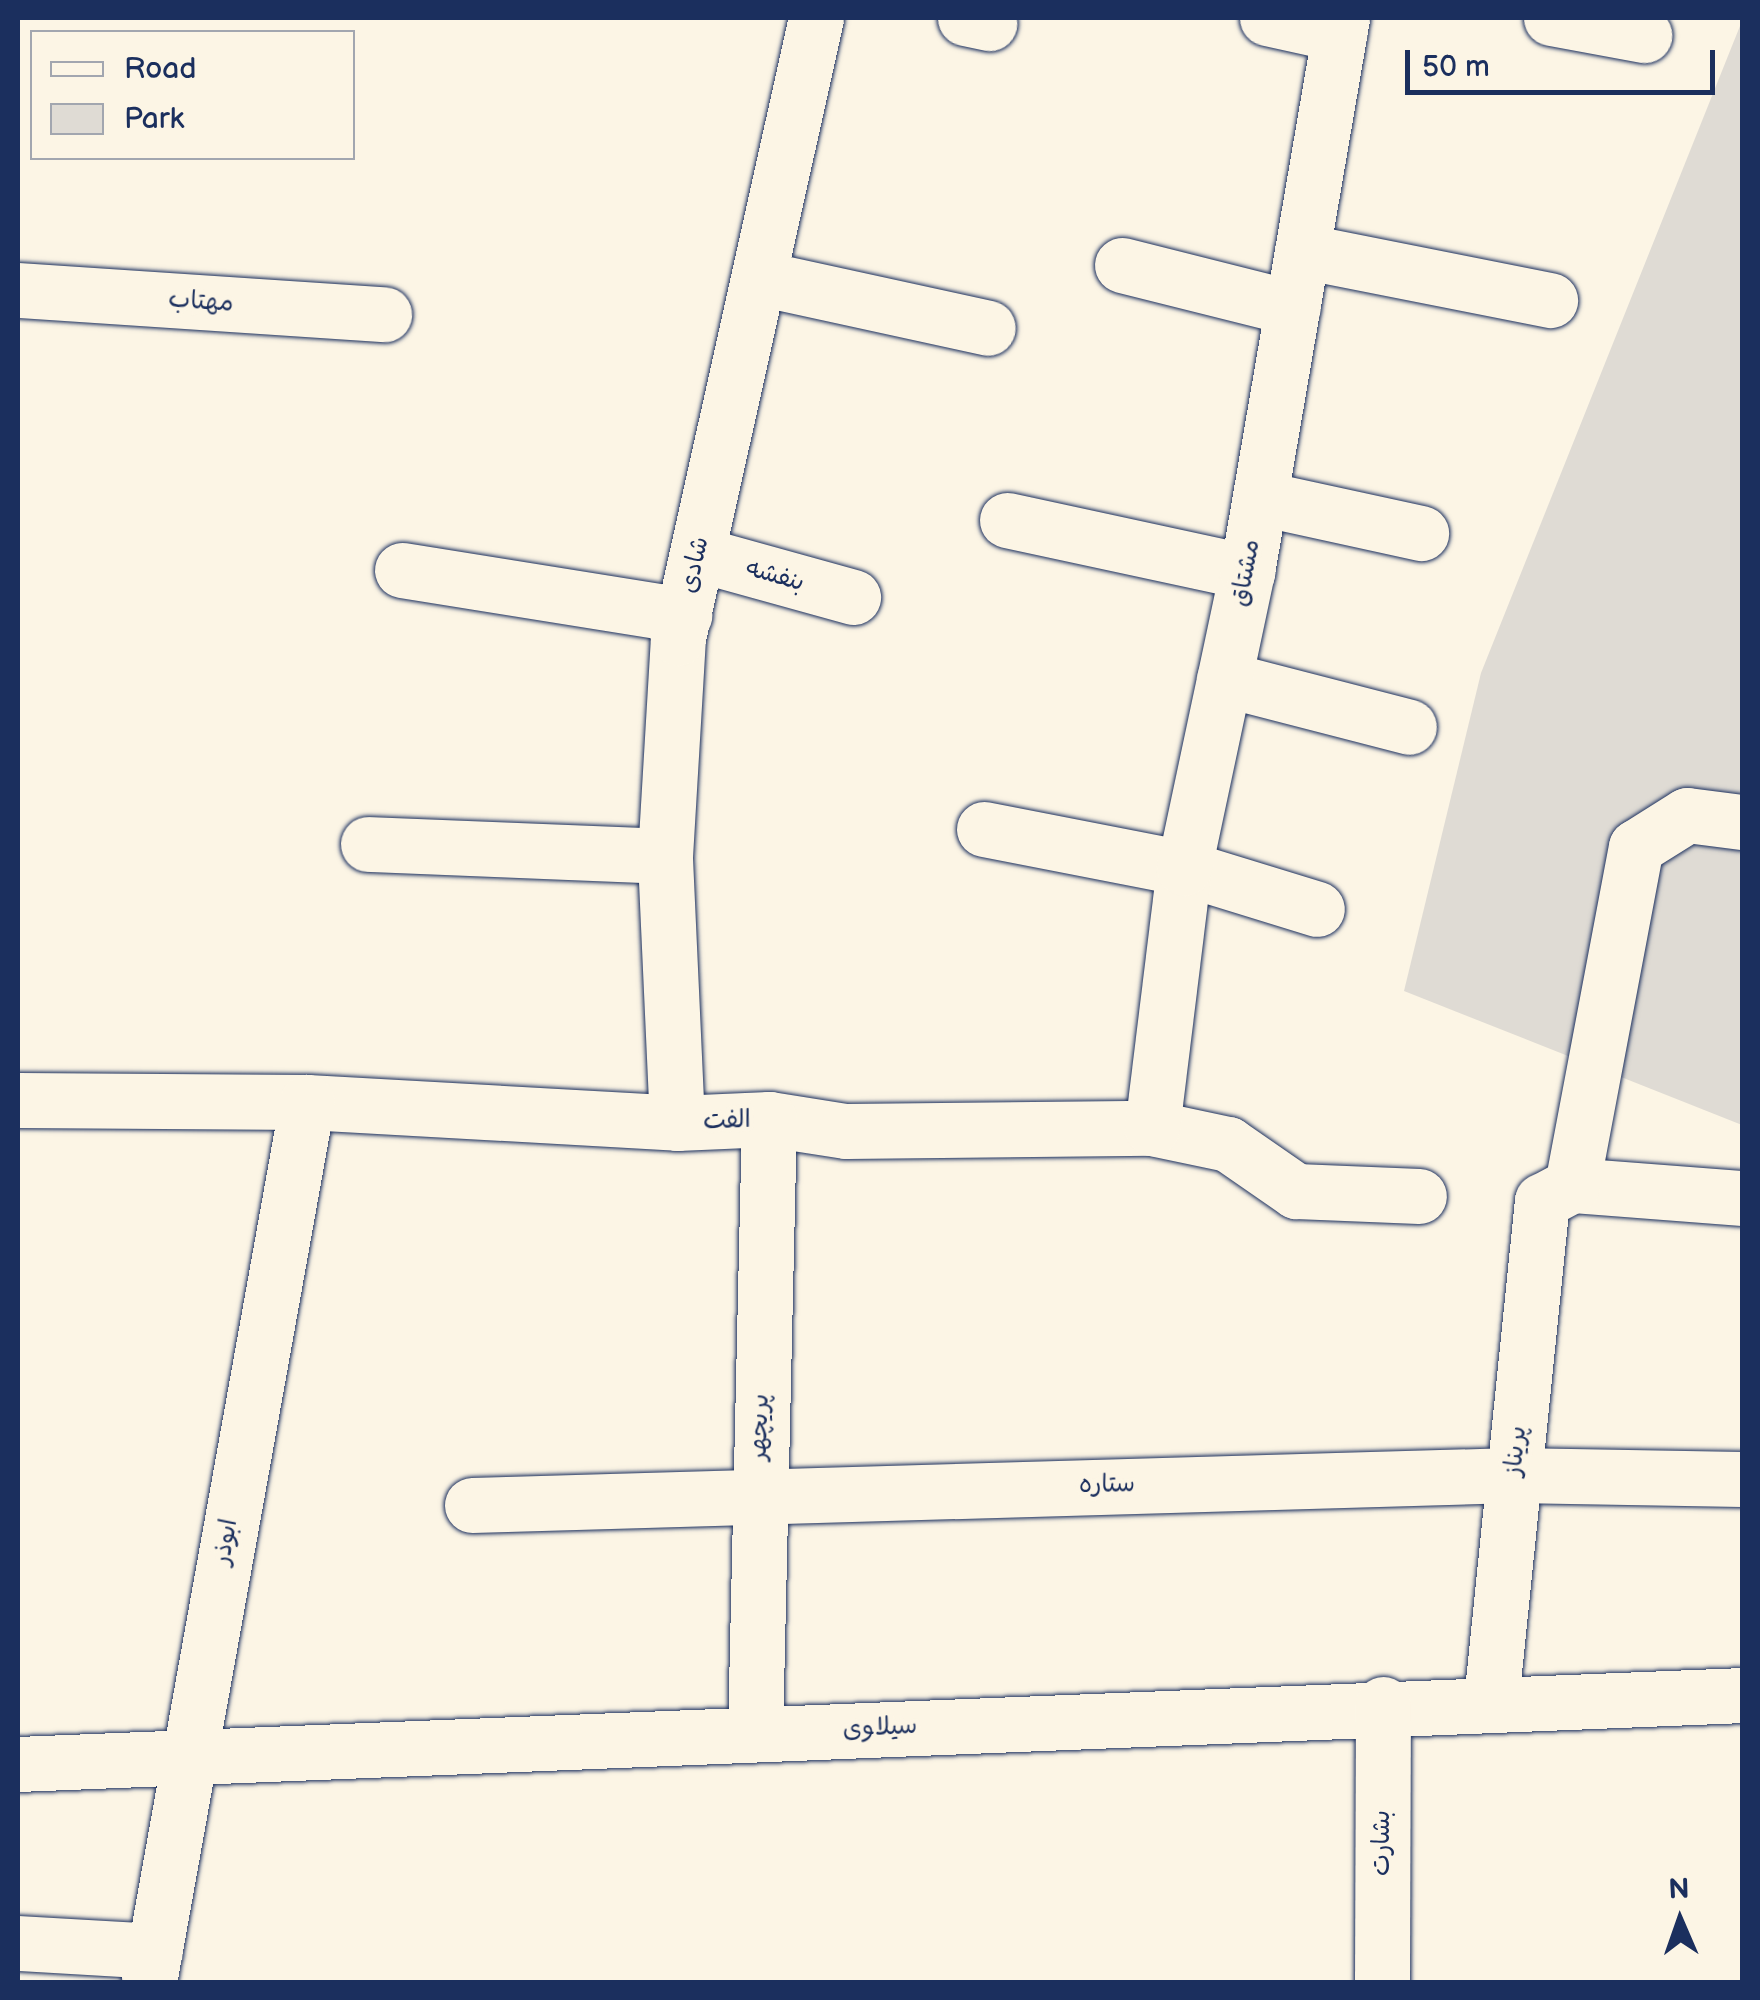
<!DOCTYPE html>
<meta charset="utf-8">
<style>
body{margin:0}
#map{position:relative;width:1760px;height:2000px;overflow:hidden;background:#fcf5e5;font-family:"Balsamiq Sans","Playpen Sans Arabic",sans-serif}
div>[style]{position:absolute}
.green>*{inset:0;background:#dfdbd4}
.roads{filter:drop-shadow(0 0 2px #1b2f5e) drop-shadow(0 0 2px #1b2f5e)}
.minor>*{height:55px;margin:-27.5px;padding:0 27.5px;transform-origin:27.5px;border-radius:27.5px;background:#fcf5e5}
span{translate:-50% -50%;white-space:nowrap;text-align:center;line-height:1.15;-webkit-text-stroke:9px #fcf5e5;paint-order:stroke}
.street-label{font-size:25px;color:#1b2f5e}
.frame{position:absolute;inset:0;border:20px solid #1b2f5e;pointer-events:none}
.legend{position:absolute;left:30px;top:30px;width:325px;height:130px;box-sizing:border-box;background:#fcf5e5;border:2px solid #a2a6af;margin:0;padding:12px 18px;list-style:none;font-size:30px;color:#1b2f5e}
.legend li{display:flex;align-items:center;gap:20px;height:50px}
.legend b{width:50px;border:2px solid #a2a6af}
.north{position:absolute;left:1630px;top:1870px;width:100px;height:100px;-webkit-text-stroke:8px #fcf5e5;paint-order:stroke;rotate:358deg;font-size:28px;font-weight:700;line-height:40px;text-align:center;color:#1b2f5e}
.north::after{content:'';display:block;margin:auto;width:35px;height:45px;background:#1b2f5e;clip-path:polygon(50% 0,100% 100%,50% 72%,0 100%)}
.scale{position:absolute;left:1405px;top:50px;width:310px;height:45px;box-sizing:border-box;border:5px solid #1b2f5e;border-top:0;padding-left:12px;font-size:30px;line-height:35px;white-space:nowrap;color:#1b2f5e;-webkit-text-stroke:8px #fcf5e5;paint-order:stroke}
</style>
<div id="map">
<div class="green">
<div style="clip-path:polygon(1742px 21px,1742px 1125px,1404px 991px,1481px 673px)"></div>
</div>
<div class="roads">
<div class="minor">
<div style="left:965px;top:18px;width:25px;rotate:12deg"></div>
<div style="left:1267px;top:18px;width:74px;rotate:12.5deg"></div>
<div style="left:1551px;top:18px;width:95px;rotate:10.4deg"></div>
<div style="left:1302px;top:251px;width:253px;rotate:11.2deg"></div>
<div style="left:1122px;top:265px;width:176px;rotate:14.1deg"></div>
<div style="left:764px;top:279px;width:229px;rotate:12.3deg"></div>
<div style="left:18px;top:290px;width:367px;rotate:3.8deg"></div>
<div style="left:1260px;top:498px;width:165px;rotate:12.3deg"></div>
<div style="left:1007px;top:520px;width:246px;rotate:12.2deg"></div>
<div style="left:698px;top:554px;width:161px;rotate:15.5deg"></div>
<div style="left:402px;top:570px;width:286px;rotate:9.1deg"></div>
<div style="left:1224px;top:679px;width:191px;rotate:14.5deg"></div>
<div style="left:984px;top:829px;width:204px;rotate:11deg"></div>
<div style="left:1184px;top:868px;width:139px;rotate:17.1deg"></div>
<div style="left:368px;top:844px;width:297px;rotate:2.3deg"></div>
<div style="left:18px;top:1100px;width:289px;rotate:0.4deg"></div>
<div style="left:307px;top:1102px;width:371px;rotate:3.2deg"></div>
<div style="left:677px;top:1123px;width:92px;rotate:-2.5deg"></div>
<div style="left:769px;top:1119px;width:78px;rotate:8.9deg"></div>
<div style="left:846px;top:1131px;width:306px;rotate:-0.6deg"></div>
<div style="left:1152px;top:1128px;width:78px;rotate:11.9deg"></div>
<div style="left:1228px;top:1144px;width:83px;rotate:34.7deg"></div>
<div style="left:1296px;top:1191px;width:123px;rotate:2.3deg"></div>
<div style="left:677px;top:1123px;width:267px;rotate:-92.6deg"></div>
<div style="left:665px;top:856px;width:218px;rotate:-86.6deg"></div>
<div style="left:678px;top:638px;width:635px;rotate:-77.45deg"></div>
<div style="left:1152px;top:1128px;width:262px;rotate:-83deg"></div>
<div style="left:1184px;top:868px;width:303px;rotate:-78deg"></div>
<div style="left:1247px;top:572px;width:562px;rotate:-80.27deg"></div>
<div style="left:1572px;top:1185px;width:170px;rotate:4.4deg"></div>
<div style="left:472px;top:1505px;width:1041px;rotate:-1.65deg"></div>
<div style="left:1513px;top:1475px;width:229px;rotate:1deg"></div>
<div style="left:1491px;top:1701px;width:503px;rotate:-84.18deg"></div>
<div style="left:1542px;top:1201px;width:34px;rotate:-28deg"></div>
<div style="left:1572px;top:1185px;width:344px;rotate:-79.3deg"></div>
<div style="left:1636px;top:847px;width:60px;rotate:-32.1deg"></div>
<div style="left:1687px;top:815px;width:55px;rotate:7.3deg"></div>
<div style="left:755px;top:1734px;width:615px;rotate:-88.7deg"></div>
<div style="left:18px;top:1764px;width:1725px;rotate:-2.29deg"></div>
<div style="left:18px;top:1943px;width:137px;rotate:3.3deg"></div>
<div style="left:149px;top:1982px;width:894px;rotate:-79.82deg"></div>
<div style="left:1382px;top:1982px;width:278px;rotate:-89.8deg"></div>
</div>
</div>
<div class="street-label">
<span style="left:201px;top:302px;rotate:4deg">مهتاب</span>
<span style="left:695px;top:565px;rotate:-77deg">شادی</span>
<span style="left:1246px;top:573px;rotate:-79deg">مشتاق</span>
<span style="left:775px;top:576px;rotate:16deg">بنفشه</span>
<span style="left:727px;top:1121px;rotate:-2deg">الفت</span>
<span style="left:760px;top:1427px;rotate:-88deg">پریچهر</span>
<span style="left:1516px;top:1451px;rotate:-84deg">پریناز</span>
<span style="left:1107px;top:1485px;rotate:-1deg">ستاره</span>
<span style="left:226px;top:1542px;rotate:-80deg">ابوذر</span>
<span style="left:880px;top:1728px;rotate:-3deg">سیلاوی</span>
<span style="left:1382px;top:1843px;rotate:-90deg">بشارت</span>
</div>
<div class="frame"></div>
<ul class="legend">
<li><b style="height:12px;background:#fcf5e5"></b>Road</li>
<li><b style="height:28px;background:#dfdbd4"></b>Park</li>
</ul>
<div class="north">N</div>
<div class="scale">50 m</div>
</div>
